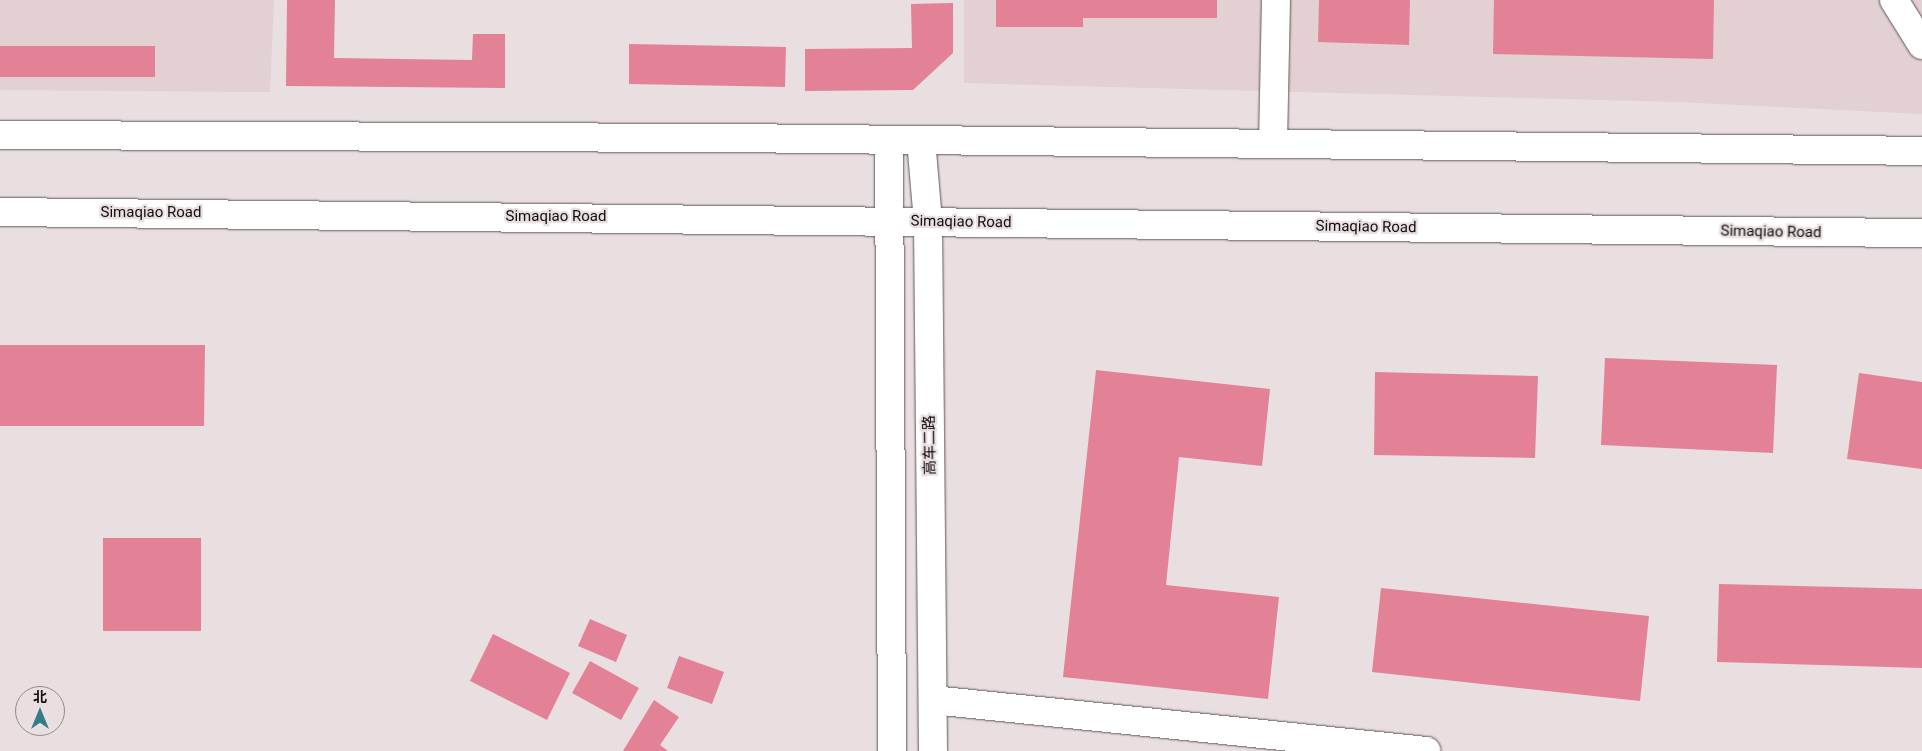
<!DOCTYPE html>
<meta charset="utf-8">
<style>
body{margin:0}
#map{position:relative;width:1922px;height:751px;overflow:hidden;background:#e9dfe0;font-family:Roboto,"Noto Sans SC",sans-serif}
div>[style]{position:absolute}
.built>*{inset:0;background:#e2d0d2}
.building>*{inset:0;background:#e38197}
.roads{filter:drop-shadow(0 0 1px #5e5657) drop-shadow(0 0 1px #5e5657)}
.minor>*{height:28px;margin:-14px;padding:0 14px;transform-origin:14px;border-radius:14px;background:#fff}
.major>*{height:28px;margin:-14px;padding:0 14px;transform-origin:14px;border-radius:14px;background:#fff}
span{translate:-50% -50%;white-space:nowrap;text-align:center;line-height:1.15;-webkit-text-stroke:4.5px #e9dfe0;paint-order:stroke}
.street-label{font-size:15px;color:#110e0e}
.north{position:absolute;left:15px;top:686px;width:50px;height:50px;box-sizing:border-box;background:#e9dfe0;border:1px solid #938b8c;border-radius:50%;rotate:0deg;font-size:14px;font-weight:700;line-height:20px;text-align:center;color:#110e0e}
.north::after{content:'';display:block;margin:auto;width:18px;height:22px;background:#357c87;clip-path:polygon(50% 0,100% 100%,50% 72%,0 100%)}
</style>
<div id="map">
<div class="built">
<div style="clip-path:polygon(0 0,274px 0,270px 92px,0 90px)"></div>
<div style="clip-path:polygon(964px 0,1922px 0,1922px 114px,1676px 102px,964px 83px)"></div>
</div>
<div class="building">
<div style="clip-path:polygon(287px 0,335px 0,334px 58px,472px 60px,473px 34px,505px 34px,505px 88px,286px 86px)"></div>
<div style="clip-path:polygon(996px 0,1217px 0,1217px 18px,1083px 18px,1083px 27px,996px 27px)"></div>
<div style="clip-path:polygon(1319px 0,1410px 0,1409px 45px,1318px 42px)"></div>
<div style="clip-path:polygon(1494px 0,1714px 0,1713px 59px,1493px 54px)"></div>
<div style="clip-path:polygon(953px 3px,953px 53px,913px 90px,805px 91px,805px 49px,912px 48px,911px 4px)"></div>
<div style="clip-path:polygon(629px 44px,786px 47px,785px 87px,629px 84px)"></div>
<div style="clip-path:polygon(0 46px,155px 46px,155px 77px,0 77px)"></div>
<div style="clip-path:polygon(0 345px,205px 345px,204px 426px,0 426px)"></div>
<div style="clip-path:polygon(1605px 358px,1777px 365px,1773px 453px,1601px 445px)"></div>
<div style="clip-path:polygon(1096px 370px,1270px 389px,1262px 466px,1179px 457px,1166px 585px,1279px 597px,1268px 699px,1063px 677px)"></div>
<div style="clip-path:polygon(1375px 372px,1538px 376px,1535px 458px,1374px 455px)"></div>
<div style="clip-path:polygon(1859px 373px,1922px 382px,1922px 469px,1847px 459px)"></div>
<div style="clip-path:polygon(103px 538px,201px 538px,201px 631px,103px 631px)"></div>
<div style="clip-path:polygon(1719px 584px,1922px 589px,1922px 668px,1717px 662px)"></div>
<div style="clip-path:polygon(1381px 588px,1649px 616px,1640px 701px,1372px 672px)"></div>
<div style="clip-path:polygon(590px 619px,627px 635px,616px 662px,578px 646px)"></div>
<div style="clip-path:polygon(493px 634px,570px 673px,547px 720px,470px 681px)"></div>
<div style="clip-path:polygon(679px 656px,724px 672px,712px 704px,667px 688px)"></div>
<div style="clip-path:polygon(590px 661px,639px 688px,621px 720px,572px 693px)"></div>
<div style="clip-path:polygon(654px 700px,679px 717px,660px 745px,668px 751px,623px 751px)"></div>
</div>
<div class="roads">
<div class="minor">
<div style="left:1894px;top:0;width:53px;rotate:58.1deg"></div>
<div style="left:889px;top:140px;width:611px;rotate:89.72deg"></div>
<div style="left:921px;top:140px;width:82px;rotate:85.1deg"></div>
<div style="left:928px;top:222px;width:529px;rotate:89.46deg"></div>
<div style="left:1273px;top:143px;width:143px;rotate:-88.8deg"></div>
<div style="left:933px;top:700px;width:496px;rotate:5.9deg"></div>
</div>
<div class="major">
<div style="left:0;top:135px;width:730px;rotate:0.24deg"></div>
<div style="left:730px;top:138px;width:1192px;rotate:0.62deg"></div>
<div style="left:0;top:212px;width:1922px;rotate:0.63deg"></div>
</div>
</div>
<div class="street-label">
<span style="left:151px;top:213px">Simaqiao Road</span>
<span style="left:556px;top:217px">Simaqiao Road</span>
<span style="left:961px;top:222px;rotate:1deg">Simaqiao Road</span>
<span style="left:1366px;top:227px;rotate:1deg">Simaqiao Road</span>
<span style="left:1771px;top:232px;rotate:1deg">Simaqiao Road</span>
<span style="left:930px;top:445px;rotate:-91deg">高车二路</span>
</div>
<div class="north">北</div>
</div>
